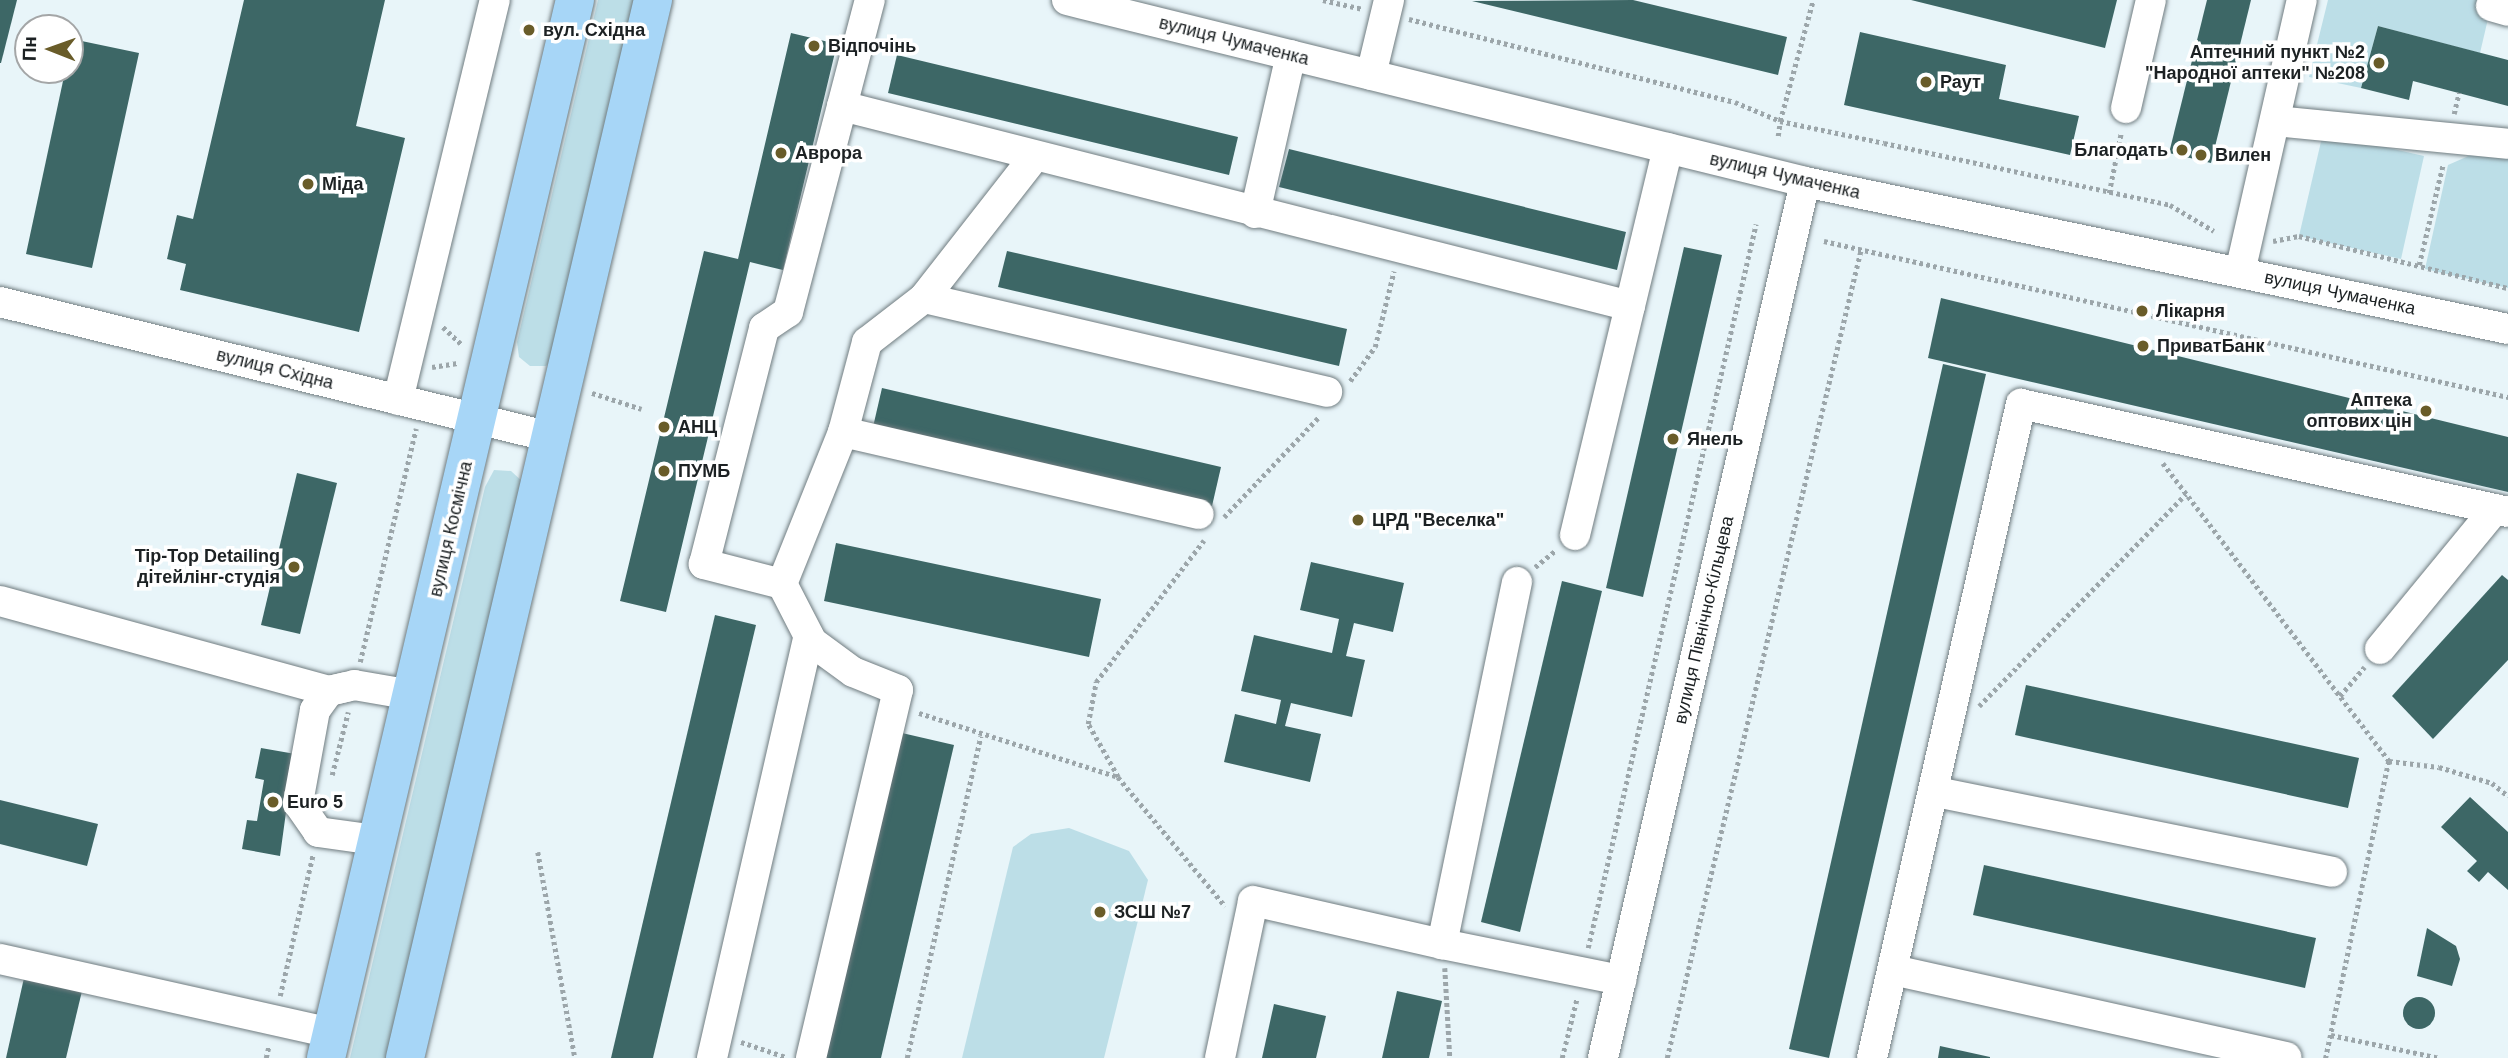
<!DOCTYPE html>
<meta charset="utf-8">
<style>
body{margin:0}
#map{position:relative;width:2508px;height:1058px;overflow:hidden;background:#e8f5f9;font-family:Helvetica,sans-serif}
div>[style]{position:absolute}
.green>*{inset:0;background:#bcdee7}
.building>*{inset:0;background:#3d6766}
.round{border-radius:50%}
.path>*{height:4.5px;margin-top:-2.25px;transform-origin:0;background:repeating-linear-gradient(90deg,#9ca6aa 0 3.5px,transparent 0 7px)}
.roads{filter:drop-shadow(0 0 2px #707c80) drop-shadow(0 0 2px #707c80)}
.minor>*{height:30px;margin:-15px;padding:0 15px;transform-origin:15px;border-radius:15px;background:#fff}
.major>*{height:38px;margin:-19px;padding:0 19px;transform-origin:19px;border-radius:19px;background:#a7d6f7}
.dots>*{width:19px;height:19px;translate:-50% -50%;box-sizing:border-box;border:4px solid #fff;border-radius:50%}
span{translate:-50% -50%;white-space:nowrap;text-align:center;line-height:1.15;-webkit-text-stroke:7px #fff;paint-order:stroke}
.poi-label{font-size:18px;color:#1c2123;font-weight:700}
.left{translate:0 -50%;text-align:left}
.right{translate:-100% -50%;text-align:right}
.street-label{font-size:18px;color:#1c2123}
.north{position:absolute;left:14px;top:14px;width:70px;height:70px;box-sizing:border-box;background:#fff;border:2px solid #a4a6a7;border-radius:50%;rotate:271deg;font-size:19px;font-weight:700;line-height:28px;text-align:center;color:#1c2123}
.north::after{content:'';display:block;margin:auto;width:24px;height:32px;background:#695c29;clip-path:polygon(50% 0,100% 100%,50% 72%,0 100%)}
</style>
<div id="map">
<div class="green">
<div style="clip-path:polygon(598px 0,639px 0,558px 354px,546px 366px,530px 366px,519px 357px,517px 342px)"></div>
<div style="clip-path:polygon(2328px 0,2508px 0,2491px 6px,2480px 53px,2378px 26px,2361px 88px,2309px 77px)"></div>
<div style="clip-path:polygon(2323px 133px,2424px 156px,2401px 259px,2299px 236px)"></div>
<div style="clip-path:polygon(2489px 147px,2508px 152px,2508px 288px,2425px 269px,2448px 165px)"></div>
<div style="clip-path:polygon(494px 470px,511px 471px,524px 483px,392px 1058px,350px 1058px,485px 487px)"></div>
<div style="clip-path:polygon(1069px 828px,1129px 851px,1148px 880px,1104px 1058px,962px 1058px,1013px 847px,1031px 834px)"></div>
</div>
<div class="building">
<div style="clip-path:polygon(0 0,17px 0,1px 63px,0 63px)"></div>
<div style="clip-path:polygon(244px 0,385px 0,356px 126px,405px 138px,359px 332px,180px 290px,186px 264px,167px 259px,177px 215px,193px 219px)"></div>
<div style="clip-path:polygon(1633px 0,1787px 37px,1778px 75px,1472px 1px)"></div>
<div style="clip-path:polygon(1911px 0,2117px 0,2105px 48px)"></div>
<div style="clip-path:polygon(2207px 0,2251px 0,2211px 163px,2169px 153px)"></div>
<div style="clip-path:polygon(2378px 26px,2508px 60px,2508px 106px,2413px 81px,2409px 100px,2361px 88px)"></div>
<div style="clip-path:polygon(1860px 32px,2006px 65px,1999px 99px,2079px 116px,2070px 155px,1844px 105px)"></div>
<div style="clip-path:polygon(791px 33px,837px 44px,783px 270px,750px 262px,666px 612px,620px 601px,704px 251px,738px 259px)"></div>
<div style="clip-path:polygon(72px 39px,139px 53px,92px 268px,26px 254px)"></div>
<div style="clip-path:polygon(897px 55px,1238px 137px,1229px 175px,888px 93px)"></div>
<div style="clip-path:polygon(1289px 149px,1626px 232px,1617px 270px,1279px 187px)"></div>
<div style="clip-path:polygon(1684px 247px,1722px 255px,1643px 597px,1606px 588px)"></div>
<div style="clip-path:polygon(1007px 251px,1347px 329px,1339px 366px,998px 287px)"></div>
<div style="clip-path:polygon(1941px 298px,2508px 437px,2508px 492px,1928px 358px)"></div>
<div style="clip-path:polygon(1943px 364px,1986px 374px,1829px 1058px,1789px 1049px)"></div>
<div style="clip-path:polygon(882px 388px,1221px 467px,1212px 506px,873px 427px)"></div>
<div style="clip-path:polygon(297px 473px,337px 483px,300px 634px,261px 625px)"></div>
<div style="clip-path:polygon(836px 543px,1101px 599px,1089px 657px,824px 601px)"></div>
<div style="clip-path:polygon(1311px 562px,1404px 583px,1393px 632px,1354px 623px,1346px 656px,1365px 660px,1352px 717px,1291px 703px,1285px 726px,1321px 734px,1310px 782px,1224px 762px,1235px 714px,1276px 724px,1281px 700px,1241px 691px,1254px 635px,1332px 653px,1339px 619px,1300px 610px)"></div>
<div style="clip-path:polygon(2502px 575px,2508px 580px,2508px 660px,2433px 739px,2392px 696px)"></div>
<div style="clip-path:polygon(1562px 581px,1602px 591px,1520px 932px,1481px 922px)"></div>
<div style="clip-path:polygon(715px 615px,756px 625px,653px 1058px,611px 1058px)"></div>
<div style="clip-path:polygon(2026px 685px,2359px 758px,2348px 808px,2015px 735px)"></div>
<div style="clip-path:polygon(902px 733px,954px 745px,881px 1058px,826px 1058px)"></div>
<div style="clip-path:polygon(261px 748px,301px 755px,290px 783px,280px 856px,242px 849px,247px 820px,257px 821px,264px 780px,255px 778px)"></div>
<div style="clip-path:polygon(2470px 797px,2508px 832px,2508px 890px,2488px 872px,2479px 882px,2467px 871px,2477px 861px,2441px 827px)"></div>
<div style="clip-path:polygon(0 800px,98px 824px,87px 866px,0 844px)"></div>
<div style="clip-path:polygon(1984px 865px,2316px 938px,2305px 988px,1973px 915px)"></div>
<div style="clip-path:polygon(2427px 928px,2456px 946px,2460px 959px,2452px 986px,2417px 976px)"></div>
<div style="clip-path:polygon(24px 978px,82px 991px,66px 1058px,6px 1058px)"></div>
<div style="clip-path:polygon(1397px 991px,1442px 1001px,1429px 1058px,1382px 1058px)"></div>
<div class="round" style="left:2403px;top:997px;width:32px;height:32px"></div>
<div style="clip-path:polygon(1274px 1004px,1326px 1016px,1316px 1058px,1262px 1058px)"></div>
<div style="clip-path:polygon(1940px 1046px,1990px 1057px,1990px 1058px,1938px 1058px)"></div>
</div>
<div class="path">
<div style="left:1323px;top:0;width:41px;rotate:12.7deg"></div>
<div style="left:1409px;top:19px;width:336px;rotate:14.3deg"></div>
<div style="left:1735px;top:102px;width:49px;rotate:22.9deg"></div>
<div style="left:1780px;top:121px;width:125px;rotate:-74.7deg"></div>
<div style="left:2454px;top:114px;width:22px;rotate:-77deg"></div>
<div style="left:1778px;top:136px;width:15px;rotate:-82deg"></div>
<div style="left:1780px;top:121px;width:106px;rotate:11.9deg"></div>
<div style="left:1884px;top:143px;width:293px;rotate:12.2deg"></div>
<div style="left:2170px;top:205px;width:51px;rotate:30.6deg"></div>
<div style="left:2109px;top:193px;width:61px;rotate:-78.7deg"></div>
<div style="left:1824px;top:241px;width:702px;rotate:12.85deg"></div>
<div style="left:2273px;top:241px;width:26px;rotate:-11deg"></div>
<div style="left:2299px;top:236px;width:215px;rotate:14deg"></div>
<div style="left:2419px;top:265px;width:104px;rotate:-76.6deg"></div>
<div style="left:443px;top:327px;width:26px;rotate:43deg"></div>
<div style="left:432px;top:367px;width:26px;rotate:-9deg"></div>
<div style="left:1350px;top:381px;width:42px;rotate:-53.7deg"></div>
<div style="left:1375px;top:347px;width:78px;rotate:-76deg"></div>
<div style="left:592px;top:393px;width:52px;rotate:17.7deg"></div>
<div style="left:2163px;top:463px;width:374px;rotate:52.8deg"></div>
<div style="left:2389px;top:761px;width:304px;rotate:102deg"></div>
<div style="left:1224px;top:517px;width:138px;rotate:-46.5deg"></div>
<div style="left:1535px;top:567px;width:26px;rotate:-39deg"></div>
<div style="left:360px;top:662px;width:240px;rotate:-76.5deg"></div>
<div style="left:2340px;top:696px;width:38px;rotate:-50deg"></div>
<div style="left:1979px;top:706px;width:296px;rotate:-45.7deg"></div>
<div style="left:919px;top:713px;width:209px;rotate:17.8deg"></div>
<div style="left:1118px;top:777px;width:168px;rotate:50.3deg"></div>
<div style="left:2389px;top:761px;width:50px;rotate:6.8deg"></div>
<div style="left:2439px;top:767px;width:55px;rotate:16.8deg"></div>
<div style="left:2492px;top:783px;width:21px;rotate:39deg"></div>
<div style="left:332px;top:775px;width:65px;rotate:-75.7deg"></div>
<div style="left:1118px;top:777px;width:61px;rotate:-119.5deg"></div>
<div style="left:1088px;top:724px;width:43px;rotate:-79.2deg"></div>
<div style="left:1096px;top:682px;width:178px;rotate:-52.7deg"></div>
<div style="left:538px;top:852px;width:209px;rotate:79.8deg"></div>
<div style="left:1588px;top:948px;width:743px;rotate:-76.94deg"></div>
<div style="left:1445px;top:968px;width:90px;rotate:86.8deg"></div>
<div style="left:280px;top:996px;width:146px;rotate:-76.9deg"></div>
<div style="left:2331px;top:1035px;width:111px;rotate:11.9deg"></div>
<div style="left:741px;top:1042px;width:47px;rotate:18.4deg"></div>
<div style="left:266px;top:1058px;width:13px;rotate:-77deg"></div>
<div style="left:907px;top:1058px;width:330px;rotate:-77.1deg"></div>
<div style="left:1562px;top:1058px;width:62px;rotate:-76deg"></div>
<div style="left:1667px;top:1058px;width:832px;rotate:-76.51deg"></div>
</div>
<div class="roads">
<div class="minor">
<div style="left:1067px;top:0;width:760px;rotate:13.85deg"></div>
<div style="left:1805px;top:182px;width:718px;rotate:11.81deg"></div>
<div style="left:2491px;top:6px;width:18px;rotate:16deg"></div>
<div style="left:1371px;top:75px;width:77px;rotate:-76.5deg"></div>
<div style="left:842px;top:106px;width:813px;rotate:14.24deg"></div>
<div style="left:2126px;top:108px;width:111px;rotate:-77deg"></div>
<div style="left:2275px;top:121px;width:234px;rotate:5.6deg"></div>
<div style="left:1035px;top:156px;width:180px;rotate:128deg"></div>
<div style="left:924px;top:298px;width:414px;rotate:13.1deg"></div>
<div style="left:1255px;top:213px;width:162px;rotate:-77.2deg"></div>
<div style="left:2240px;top:272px;width:279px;rotate:-77.2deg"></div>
<div style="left:924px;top:298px;width:72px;rotate:142.3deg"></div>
<div style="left:867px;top:342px;width:93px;rotate:104.9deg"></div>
<div style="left:843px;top:432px;width:365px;rotate:13deg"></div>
<div style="left:0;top:302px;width:567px;rotate:13.77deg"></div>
<div style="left:398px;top:400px;width:412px;rotate:-76.4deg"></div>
<div style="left:1575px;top:535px;width:398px;rotate:-76.5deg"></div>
<div style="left:1517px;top:582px;width:370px;rotate:101.7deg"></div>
<div style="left:1442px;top:944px;width:183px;rotate:11.4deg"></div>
<div style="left:782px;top:584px;width:164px;rotate:-68.1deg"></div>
<div style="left:0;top:601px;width:341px;rotate:15.3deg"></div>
<div style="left:329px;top:691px;width:26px;rotate:-13deg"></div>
<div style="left:354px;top:685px;width:59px;rotate:9.8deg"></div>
<div style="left:2380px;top:649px;width:181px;rotate:-50.6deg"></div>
<div style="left:346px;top:687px;width:17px;rotate:167deg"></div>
<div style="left:329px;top:691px;width:24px;rotate:126deg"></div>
<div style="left:315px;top:710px;width:95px;rotate:100.4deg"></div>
<div style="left:298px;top:803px;width:35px;rotate:55deg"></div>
<div style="left:318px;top:832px;width:59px;rotate:7.9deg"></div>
<div style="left:1936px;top:792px;width:404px;rotate:11.4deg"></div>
<div style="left:0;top:959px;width:339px;rotate:12.6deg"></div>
<div style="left:1893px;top:970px;width:403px;rotate:12.5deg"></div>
<div style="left:712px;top:1058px;width:433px;rotate:-77.1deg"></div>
<div style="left:811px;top:1058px;width:378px;rotate:-76.7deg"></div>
<div style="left:898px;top:690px;width:48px;rotate:-158.2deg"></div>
<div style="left:853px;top:672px;width:51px;rotate:-143.8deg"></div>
<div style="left:812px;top:642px;width:65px;rotate:-117.3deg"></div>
<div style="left:782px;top:584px;width:81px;rotate:-165.6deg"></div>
<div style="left:704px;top:564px;width:244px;rotate:-75.7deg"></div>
<div style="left:764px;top:328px;width:29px;rotate:-34deg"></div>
<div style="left:788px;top:312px;width:323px;rotate:-75.3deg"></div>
<div style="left:1220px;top:1058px;width:160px;rotate:-78.1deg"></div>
<div style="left:1253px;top:901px;width:194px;rotate:12.8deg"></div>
<div style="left:1603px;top:1058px;width:899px;rotate:-77.01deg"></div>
<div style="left:1872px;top:1058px;width:671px;rotate:-77.17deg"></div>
<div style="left:2021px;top:404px;width:499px;rotate:12.5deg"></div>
</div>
<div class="major">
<div style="left:326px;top:1058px;width:1087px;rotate:-76.76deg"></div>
<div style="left:405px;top:1058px;width:1087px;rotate:-76.81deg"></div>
</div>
</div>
<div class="dots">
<div style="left:529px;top:30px;background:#695c29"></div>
<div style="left:814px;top:46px;background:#695c29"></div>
<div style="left:2379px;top:63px;background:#695c29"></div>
<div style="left:1926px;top:82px;background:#695c29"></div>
<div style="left:2182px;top:150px;background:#695c29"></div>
<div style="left:781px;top:153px;background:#695c29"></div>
<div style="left:2201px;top:155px;background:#695c29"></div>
<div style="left:308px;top:184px;background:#695c29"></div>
<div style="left:2142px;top:311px;background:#695c29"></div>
<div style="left:2143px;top:346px;background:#695c29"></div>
<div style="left:2426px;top:411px;background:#695c29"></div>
<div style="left:664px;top:427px;background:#695c29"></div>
<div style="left:1673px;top:439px;background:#695c29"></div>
<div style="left:664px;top:471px;background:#695c29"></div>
<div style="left:1358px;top:520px;background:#695c29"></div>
<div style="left:294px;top:567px;background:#695c29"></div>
<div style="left:273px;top:802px;background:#695c29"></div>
<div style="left:1100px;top:912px;background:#695c29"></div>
</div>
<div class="poi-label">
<span class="left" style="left:543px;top:30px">вул. Східна</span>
<span class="left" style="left:828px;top:46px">Відпочінь</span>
<span class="right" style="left:2365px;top:63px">Аптечний пункт №2<br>"Народної аптеки" №208</span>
<span class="left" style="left:1940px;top:82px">Раут</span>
<span class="right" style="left:2168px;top:150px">Благодать</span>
<span class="left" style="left:795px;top:153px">Аврора</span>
<span class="left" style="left:2215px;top:155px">Вилен</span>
<span class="left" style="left:322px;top:184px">Міда</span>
<span class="left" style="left:2156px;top:311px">Лікарня</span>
<span class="left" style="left:2157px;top:346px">ПриватБанк</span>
<span class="right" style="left:2412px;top:411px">Аптека<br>оптових цін</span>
<span class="left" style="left:678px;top:427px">АНЦ</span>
<span class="left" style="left:1687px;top:439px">Янель</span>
<span class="left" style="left:678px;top:471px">ПУМБ</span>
<span class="left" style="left:1372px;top:520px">ЦРД "Веселка"</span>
<span class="right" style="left:280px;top:567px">Tip-Top Detailing<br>дітейлiнг-студiя</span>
<span class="left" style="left:287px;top:802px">Euro 5</span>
<span class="left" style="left:1114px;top:912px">ЗСШ №7</span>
</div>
<div class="street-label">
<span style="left:1234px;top:41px;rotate:14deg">вулиця Чумаченка</span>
<span style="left:1785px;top:176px;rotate:13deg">вулиця Чумаченка</span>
<span style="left:2340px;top:293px;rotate:12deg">вулиця Чумаченка</span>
<span style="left:275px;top:369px;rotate:14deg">вулиця Східна</span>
<span style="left:451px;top:529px;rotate:-77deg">вулиця Космічна</span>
<span style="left:1704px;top:620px;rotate:-77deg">вулиця Північно-Кільцева</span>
</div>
<div class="north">Пн</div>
</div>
